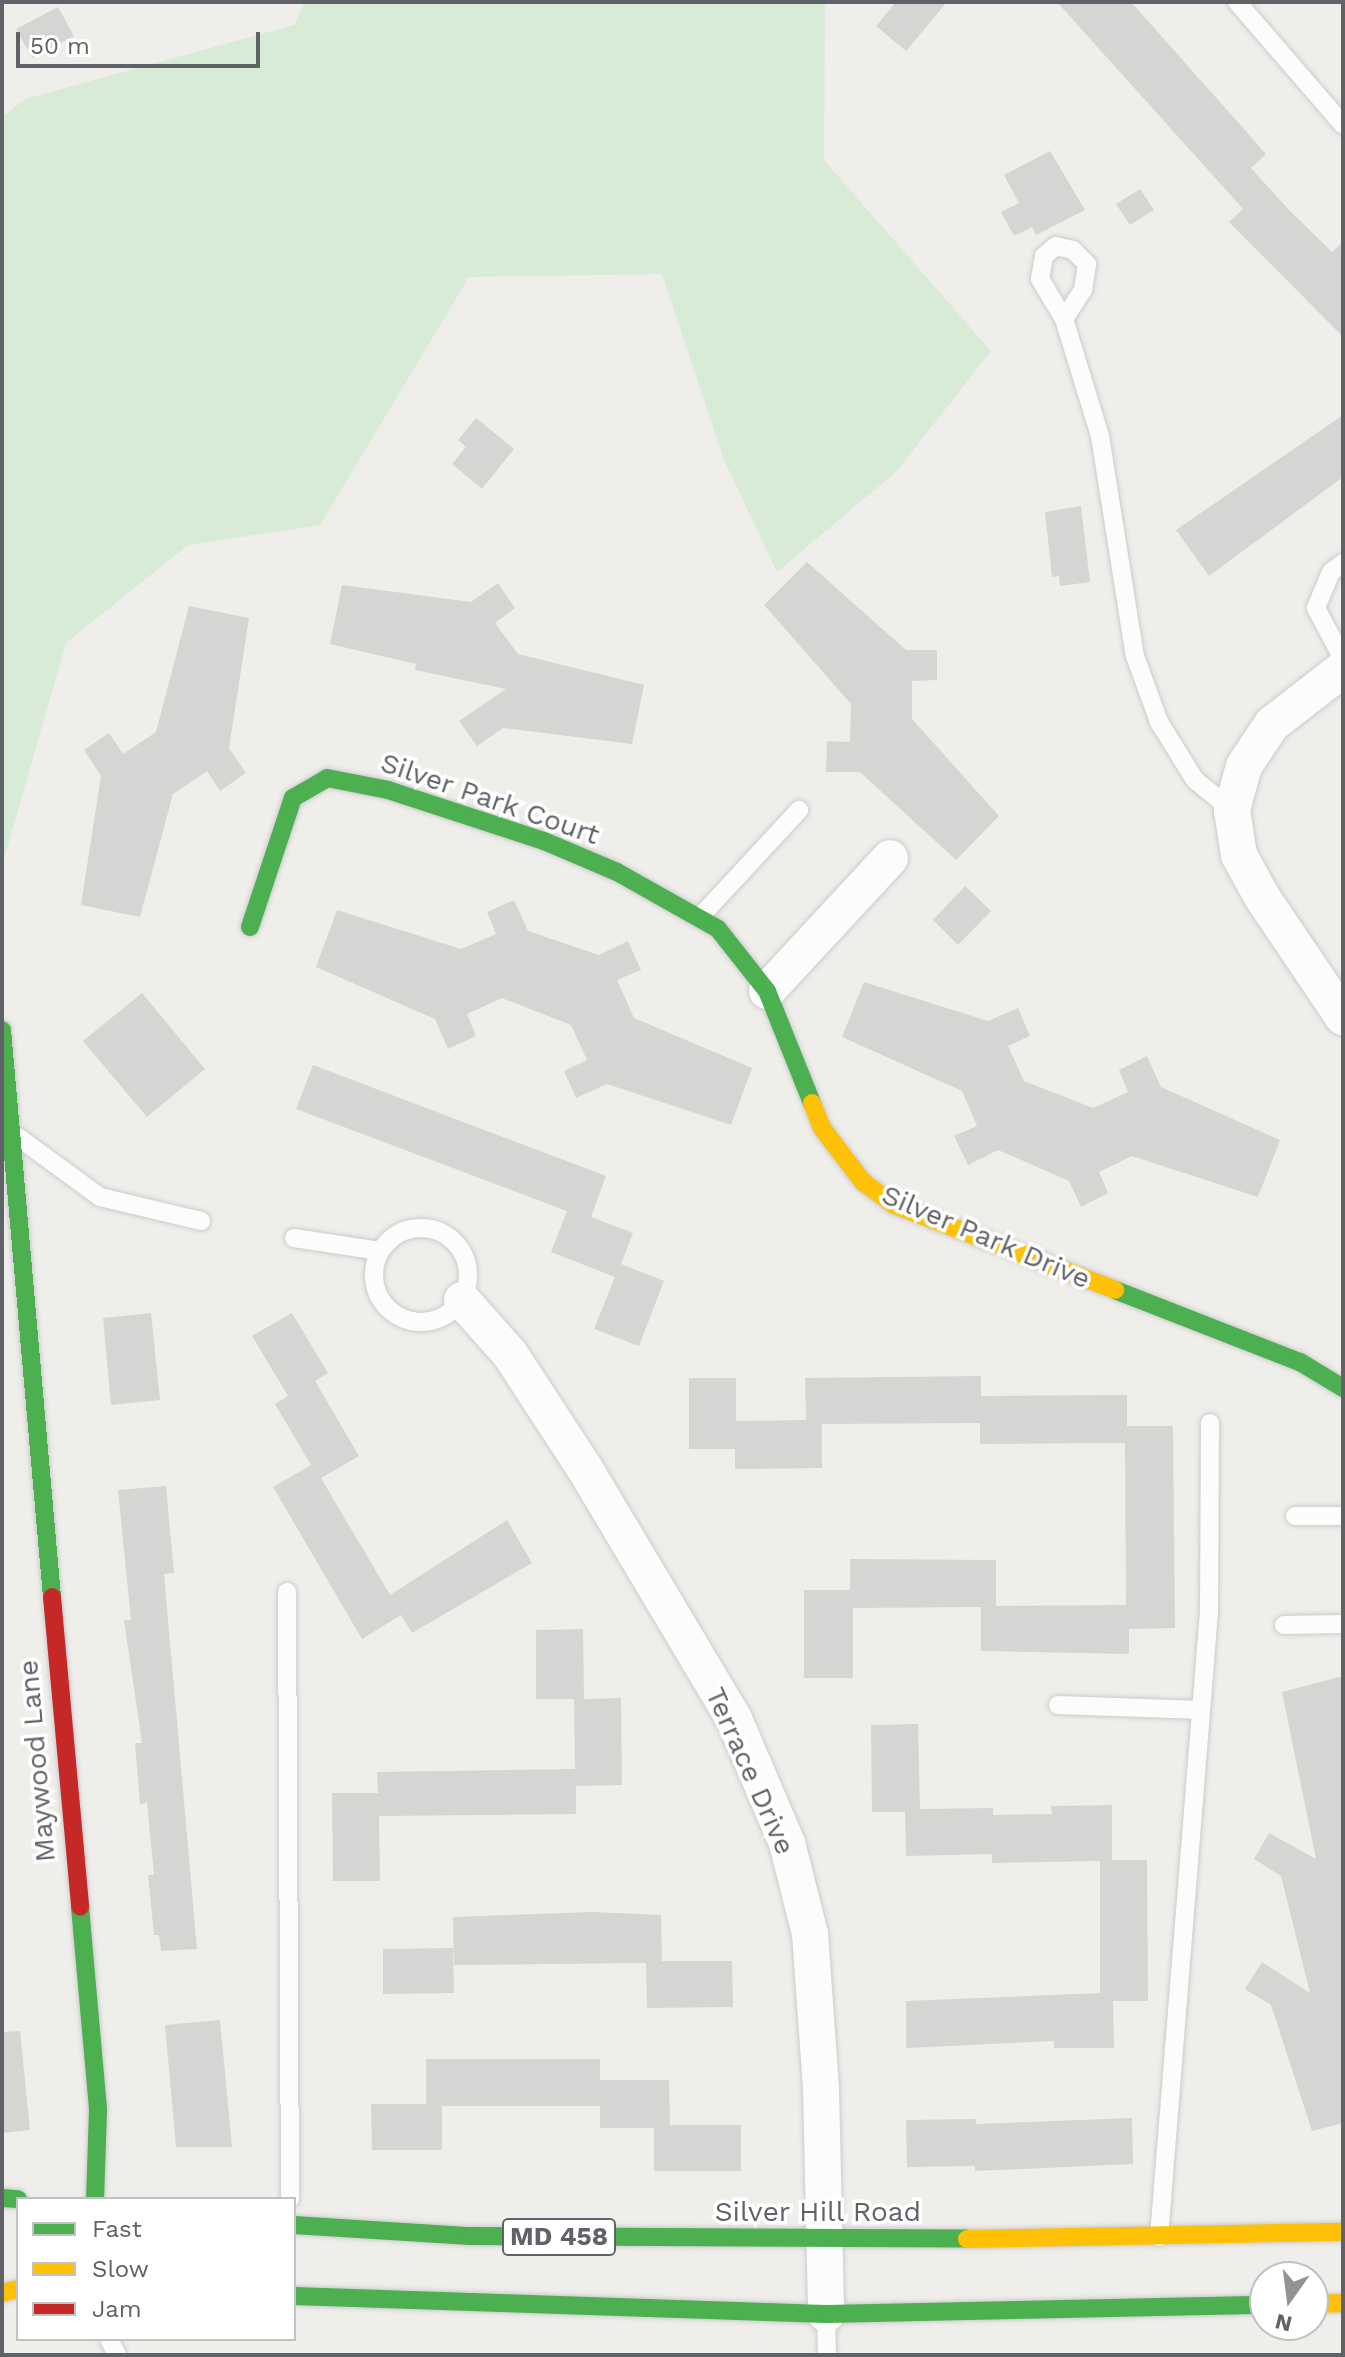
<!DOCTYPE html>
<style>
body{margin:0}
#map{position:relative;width:1345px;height:2357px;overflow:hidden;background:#efeeea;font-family:"Work Sans",sans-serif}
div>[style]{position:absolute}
.green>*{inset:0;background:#d8ebd6}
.building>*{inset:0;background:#d6d5d3}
.roads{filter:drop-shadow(0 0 2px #cbcccc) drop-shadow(0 0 2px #cbcccc)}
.lane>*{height:18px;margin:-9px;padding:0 9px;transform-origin:9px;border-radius:9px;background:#fdfcfc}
.lane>.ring{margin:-9px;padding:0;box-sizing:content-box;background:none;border:18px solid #fdfcfc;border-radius:50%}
.street>*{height:36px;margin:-18px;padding:0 18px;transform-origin:18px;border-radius:18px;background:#fdfcfc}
.fast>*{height:18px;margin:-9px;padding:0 9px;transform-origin:9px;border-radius:9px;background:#4caf50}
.slow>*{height:18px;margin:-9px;padding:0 9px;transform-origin:9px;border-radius:9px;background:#ffc107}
.jam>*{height:18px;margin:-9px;padding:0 9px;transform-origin:9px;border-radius:9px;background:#c62828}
span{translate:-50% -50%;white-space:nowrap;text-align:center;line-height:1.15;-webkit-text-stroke:7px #fff;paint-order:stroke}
.shield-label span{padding:2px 6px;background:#fff;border:2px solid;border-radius:6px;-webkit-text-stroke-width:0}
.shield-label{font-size:26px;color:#5f6368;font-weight:700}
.street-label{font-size:28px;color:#5f6368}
.frame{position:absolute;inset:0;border:4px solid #5f6368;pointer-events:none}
.legend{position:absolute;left:16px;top:2197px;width:280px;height:144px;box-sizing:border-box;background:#fff;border:2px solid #bfc1c3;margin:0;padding:10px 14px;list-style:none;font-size:24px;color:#5f6368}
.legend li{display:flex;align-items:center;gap:16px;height:40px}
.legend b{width:40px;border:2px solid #bfc1c3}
.north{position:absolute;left:1249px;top:2261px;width:80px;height:80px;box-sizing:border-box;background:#fff;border:2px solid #bfc1c3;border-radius:50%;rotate:194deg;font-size:22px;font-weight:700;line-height:32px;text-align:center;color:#5f6368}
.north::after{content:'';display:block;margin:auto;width:28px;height:36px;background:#919496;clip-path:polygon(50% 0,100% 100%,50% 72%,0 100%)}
.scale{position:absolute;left:16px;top:32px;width:244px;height:36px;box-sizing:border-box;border:4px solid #5f6368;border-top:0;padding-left:10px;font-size:24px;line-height:28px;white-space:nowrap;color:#5f6368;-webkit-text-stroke:6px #fff;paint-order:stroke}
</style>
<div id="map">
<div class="green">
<div style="clip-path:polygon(305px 2px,825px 2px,824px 160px,991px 351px,896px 472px,777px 572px,724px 460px,662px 274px,469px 277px,320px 525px,188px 545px,66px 643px,2px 866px,2px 117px,25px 99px,294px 25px)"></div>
</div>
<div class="building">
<div style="clip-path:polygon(896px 2px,947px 2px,906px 51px,876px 26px)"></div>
<div style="clip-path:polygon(1057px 2px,1131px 2px,1266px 154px,1251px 168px,1289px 210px,1332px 252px,1343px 242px,1343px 337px,1229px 222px,1243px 209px)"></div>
<div style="clip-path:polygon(58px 7px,74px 36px,32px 58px,16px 29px)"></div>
<div style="clip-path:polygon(1050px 151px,1085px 210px,1036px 235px,1032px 227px,1014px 236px,1001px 212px,1019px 203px,1004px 175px)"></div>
<div style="clip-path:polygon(1140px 189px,1154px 210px,1130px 225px,1116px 204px)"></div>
<div style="clip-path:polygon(1343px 415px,1343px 477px,1209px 576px,1176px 530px)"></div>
<div style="clip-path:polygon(476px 418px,514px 449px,482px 489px,452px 464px,466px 447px,458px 440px)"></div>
<div style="clip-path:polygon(1081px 506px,1090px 582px,1060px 586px,1059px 576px,1052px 577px,1045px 512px)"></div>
<div style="clip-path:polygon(807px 562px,906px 650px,937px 650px,937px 680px,912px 681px,912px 719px,999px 816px,956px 860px,860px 772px,826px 772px,827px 741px,850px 742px,851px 704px,764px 605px)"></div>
<div style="clip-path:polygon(498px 583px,515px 608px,495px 623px,518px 654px,644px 685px,632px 744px,503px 728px,477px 746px,459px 721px,506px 689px,415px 670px,416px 664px,330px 644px,342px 585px,471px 602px)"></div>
<div style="clip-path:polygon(189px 606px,249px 618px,229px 748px,246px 773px,220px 791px,207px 771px,173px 794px,140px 917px,81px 905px,101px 776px,84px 750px,109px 733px,123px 754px,156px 732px)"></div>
<div style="clip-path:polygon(965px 886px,991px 911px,958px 945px,933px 920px)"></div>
<div style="clip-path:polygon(514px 900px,528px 931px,599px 955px,628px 941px,641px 970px,617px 980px,634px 1018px,752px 1068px,731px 1125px,607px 1084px,576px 1098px,564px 1071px,587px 1060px,571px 1025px,502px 998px,467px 1014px,476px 1036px,448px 1049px,435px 1019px,316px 967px,337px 910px,461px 949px,496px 934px,487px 912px)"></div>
<div style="clip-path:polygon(864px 982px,988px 1021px,1018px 1008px,1030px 1036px,1008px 1046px,1024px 1081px,1093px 1108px,1128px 1092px,1119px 1070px,1147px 1056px,1161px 1087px,1280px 1140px,1258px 1197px,1132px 1156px,1099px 1172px,1108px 1193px,1081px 1207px,1069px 1181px,998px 1150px,968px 1165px,954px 1136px,977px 1126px,962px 1091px,842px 1037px)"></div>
<div style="clip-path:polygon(142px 993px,205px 1069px,147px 1117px,83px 1041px)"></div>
<div style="clip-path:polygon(313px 1065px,606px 1176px,591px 1217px,633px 1233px,621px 1264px,664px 1281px,639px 1346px,594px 1329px,615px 1277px,551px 1252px,567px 1211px,296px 1109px)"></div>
<div style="clip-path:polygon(151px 1313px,160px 1400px,111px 1405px,103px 1318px)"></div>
<div style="clip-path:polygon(292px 1313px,328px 1373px,315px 1381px,359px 1456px,321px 1478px,390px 1595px,507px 1520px,532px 1563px,412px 1633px,401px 1615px,362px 1639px,273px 1487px,311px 1465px,275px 1404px,288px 1396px,252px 1336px)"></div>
<div style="clip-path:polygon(981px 1376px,981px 1396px,1127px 1395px,1127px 1426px,1173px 1426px,1175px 1628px,1129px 1629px,1129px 1654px,981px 1651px,981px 1607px,853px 1608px,853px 1678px,804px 1678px,804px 1590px,850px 1590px,850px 1559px,996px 1560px,996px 1606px,1126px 1605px,1125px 1443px,980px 1444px,980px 1423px,822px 1424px,822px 1468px,735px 1469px,735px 1449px,689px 1449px,689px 1378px,736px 1378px,736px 1421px,806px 1420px,805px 1378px)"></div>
<div style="clip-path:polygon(166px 1486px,174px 1573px,164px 1574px,197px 1949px,161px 1951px,159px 1935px,154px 1935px,148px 1875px,154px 1875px,147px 1803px,140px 1804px,135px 1743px,142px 1743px,124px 1620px,131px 1620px,118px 1490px)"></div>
<div style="clip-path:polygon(583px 1629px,584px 1699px,621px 1698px,622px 1785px,576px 1786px,576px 1814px,379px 1816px,380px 1881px,333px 1881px,332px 1793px,378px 1793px,377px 1772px,575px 1769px,574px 1699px,578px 1699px,536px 1699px,536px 1630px)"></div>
<div style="clip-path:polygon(1343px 1676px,1343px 2123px,1312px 2131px,1271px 2005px,1245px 1989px,1262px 1962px,1310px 1993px,1281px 1876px,1254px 1859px,1269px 1833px,1316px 1859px,1282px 1692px)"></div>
<div style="clip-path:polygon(918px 1724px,920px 1809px,993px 1808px,993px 1815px,1052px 1814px,1051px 1806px,1112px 1805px,1112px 1860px,1147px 1860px,1148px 2001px,1113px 2001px,1114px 2048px,1054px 2048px,1054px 2041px,906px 2048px,906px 2001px,1100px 1993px,1100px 1861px,992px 1863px,992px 1854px,906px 1856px,905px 1812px,872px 1812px,871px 1725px)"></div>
<div style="clip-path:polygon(592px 1912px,661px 1915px,662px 1961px,732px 1961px,733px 2007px,647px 2008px,646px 1963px,454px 1965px,453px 1917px)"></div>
<div style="clip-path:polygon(453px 1948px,454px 1993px,383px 1994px,383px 1949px)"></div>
<div style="clip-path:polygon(220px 2020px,232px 2147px,176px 2147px,165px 2025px)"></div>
<div style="clip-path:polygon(20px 2031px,30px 2130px,2px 2133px,2px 2032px)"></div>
<div style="clip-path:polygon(426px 2059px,600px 2059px,600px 2080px,669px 2080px,670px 2125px,741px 2125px,741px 2171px,654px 2171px,654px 2128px,600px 2128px,600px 2106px,442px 2106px,442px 2150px,372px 2150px,371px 2104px,426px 2104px)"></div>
<div style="clip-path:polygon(1132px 2118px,1133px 2164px,975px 2171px,975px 2166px,907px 2167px,906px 2120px,976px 2119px,976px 2124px)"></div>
</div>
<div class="roads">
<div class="lane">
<div style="left:1237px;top:2px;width:162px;rotate:49.2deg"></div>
<div style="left:1064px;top:319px;width:35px;rotate:-57deg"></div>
<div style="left:1083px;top:290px;width:26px;rotate:-81deg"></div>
<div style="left:1087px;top:264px;width:20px;rotate:-135deg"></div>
<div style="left:1073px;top:250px;width:17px;rotate:-167deg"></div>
<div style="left:1056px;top:246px;width:16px;rotate:140deg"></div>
<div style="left:1044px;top:256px;width:23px;rotate:100deg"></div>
<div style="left:1040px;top:279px;width:47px;rotate:59deg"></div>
<div style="left:1064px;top:319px;width:122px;rotate:72.9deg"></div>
<div style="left:1100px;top:436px;width:223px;rotate:81deg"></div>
<div style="left:1135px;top:656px;width:70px;rotate:70deg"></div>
<div style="left:1159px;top:722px;width:68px;rotate:58.2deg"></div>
<div style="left:1195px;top:780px;width:48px;rotate:39deg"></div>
<div style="left:1343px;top:563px;width:15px;rotate:143deg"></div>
<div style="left:1331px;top:572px;width:39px;rotate:113deg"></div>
<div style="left:1316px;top:608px;width:58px;rotate:62.1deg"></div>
<div style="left:700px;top:917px;width:146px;rotate:-47.2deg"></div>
<div style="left:18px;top:1137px;width:102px;rotate:36.2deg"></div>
<div style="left:100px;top:1197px;width:104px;rotate:13.4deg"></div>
<div class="ring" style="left:374px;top:1228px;width:76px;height:76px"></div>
<div style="left:294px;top:1238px;width:87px;rotate:8.6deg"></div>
<div style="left:1295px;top:1516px;width:48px"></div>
<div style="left:287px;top:1592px;width:607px;rotate:89.72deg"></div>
<div style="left:1284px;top:1625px;width:59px;rotate:-1deg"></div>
<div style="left:1058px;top:1705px;width:143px;rotate:2deg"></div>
<div style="left:1159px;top:2237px;width:627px;rotate:-85.43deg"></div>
<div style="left:1209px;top:1612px;width:189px;rotate:-89.7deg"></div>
<div style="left:826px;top:2314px;width:41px;rotate:88.6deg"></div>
<div style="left:109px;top:2339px;width:18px;rotate:63deg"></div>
</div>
<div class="street">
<div style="left:1343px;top:669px;width:90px;rotate:142.2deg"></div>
<div style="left:1272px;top:724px;width:50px;rotate:123.7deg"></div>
<div style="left:1244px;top:766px;width:46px;rotate:105.3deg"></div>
<div style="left:1232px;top:810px;width:46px;rotate:81.2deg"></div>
<div style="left:1239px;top:855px;width:48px;rotate:61.3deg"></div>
<div style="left:1262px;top:897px;width:145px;rotate:56deg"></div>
<div style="left:767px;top:991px;width:181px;rotate:-47.2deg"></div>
<div style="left:462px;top:1300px;width:72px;rotate:48.4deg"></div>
<div style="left:510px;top:1354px;width:137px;rotate:56.9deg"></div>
<div style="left:585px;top:1469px;width:291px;rotate:59.2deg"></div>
<div style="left:734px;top:1719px;width:135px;rotate:66.9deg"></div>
<div style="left:787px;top:1843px;width:94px;rotate:75.8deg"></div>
<div style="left:810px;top:1934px;width:154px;rotate:85.9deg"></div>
<div style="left:821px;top:2088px;width:226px;rotate:88.7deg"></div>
</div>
<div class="fast">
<div style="left:250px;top:927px;width:136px;rotate:-71.6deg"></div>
<div style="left:293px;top:798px;width:39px;rotate:-30deg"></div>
<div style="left:327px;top:778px;width:62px;rotate:11.1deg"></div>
<div style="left:388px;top:790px;width:164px;rotate:18.1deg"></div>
<div style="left:544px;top:841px;width:79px;rotate:23deg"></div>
<div style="left:617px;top:872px;width:116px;rotate:29.4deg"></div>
<div style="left:718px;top:929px;width:79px;rotate:51.7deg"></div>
<div style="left:767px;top:991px;width:121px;rotate:68.1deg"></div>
<div style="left:2px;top:1030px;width:569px;rotate:84.96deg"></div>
<div style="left:1115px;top:1290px;width:199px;rotate:21.3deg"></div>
<div style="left:1300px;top:1362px;width:50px;rotate:31.2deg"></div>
<div style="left:80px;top:1907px;width:204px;rotate:84.9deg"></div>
<div style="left:98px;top:2110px;width:89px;rotate:91.9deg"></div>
<div style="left:2px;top:2198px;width:16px;rotate:4deg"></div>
<div style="left:294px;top:2225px;width:177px;rotate:3.6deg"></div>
<div style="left:471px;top:2236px;width:496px;rotate:0.3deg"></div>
<div style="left:294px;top:2296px;width:532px;rotate:1.94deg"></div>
<div style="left:826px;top:2314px;width:439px;rotate:-1.2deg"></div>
</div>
<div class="slow">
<div style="left:812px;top:1103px;width:27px;rotate:68deg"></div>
<div style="left:822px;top:1128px;width:68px;rotate:52.8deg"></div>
<div style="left:863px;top:1182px;width:39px;rotate:36deg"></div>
<div style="left:895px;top:1205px;width:236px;rotate:21.1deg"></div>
<div style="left:967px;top:2239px;width:376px;rotate:-1.1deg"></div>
<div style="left:2px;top:2293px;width:16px;rotate:-14deg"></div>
<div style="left:1313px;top:2304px;width:30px;rotate:-2deg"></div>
</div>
<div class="jam">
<div style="left:52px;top:1597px;width:311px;rotate:84.8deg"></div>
</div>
</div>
<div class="shield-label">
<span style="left:559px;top:2237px">MD 458</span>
</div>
<div class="street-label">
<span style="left:490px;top:799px;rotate:19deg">Silver Park Court</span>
<span style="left:986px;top:1237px;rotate:23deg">Silver Park Drive</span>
<span style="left:37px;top:1761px;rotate:-95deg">Maywood Lane</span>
<span style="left:750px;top:1771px;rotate:66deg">Terrace Drive</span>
<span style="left:818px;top:2212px">Silver Hill Road</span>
</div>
<div class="frame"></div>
<ul class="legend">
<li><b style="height:10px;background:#4caf50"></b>Fast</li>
<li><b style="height:10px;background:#ffc107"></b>Slow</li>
<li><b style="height:10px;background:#c62828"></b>Jam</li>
</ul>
<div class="north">N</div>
<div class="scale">50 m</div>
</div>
